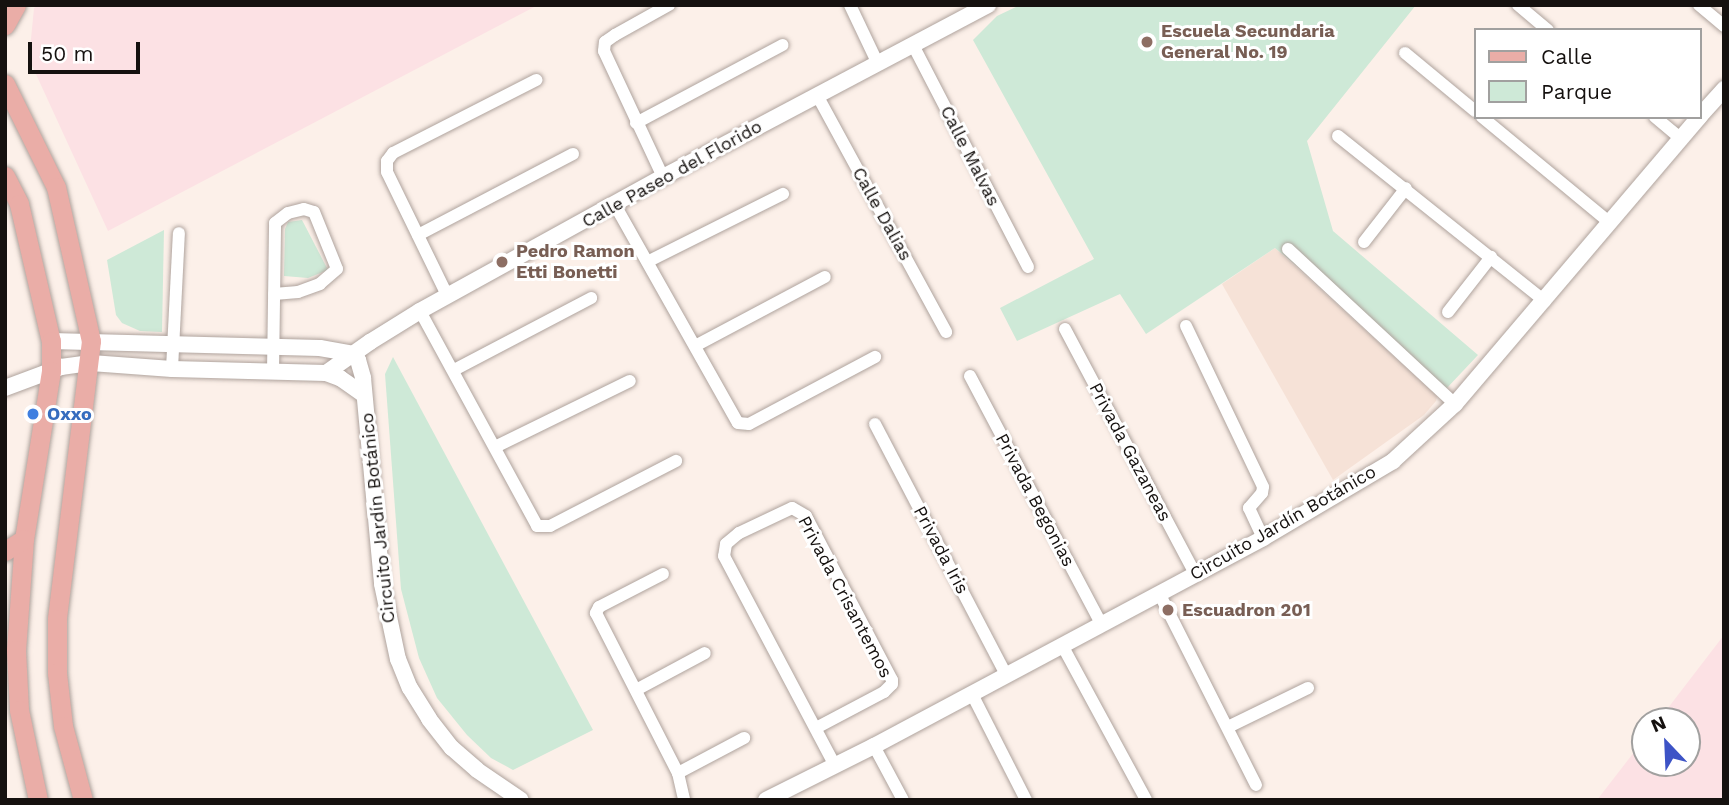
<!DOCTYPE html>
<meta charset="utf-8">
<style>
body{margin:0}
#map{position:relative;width:1729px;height:805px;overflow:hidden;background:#fcf0e9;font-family:"Work Sans",sans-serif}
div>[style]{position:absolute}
.built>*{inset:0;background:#f6e2d7}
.industrial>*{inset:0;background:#fce1e4}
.green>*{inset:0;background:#cee9d7}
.roads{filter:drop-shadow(0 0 2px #afa39d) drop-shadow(0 0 2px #afa39d)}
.minor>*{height:12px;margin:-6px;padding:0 6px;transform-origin:6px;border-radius:6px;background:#fff}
.tertiary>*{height:16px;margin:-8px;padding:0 8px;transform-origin:8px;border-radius:8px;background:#fff}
.primary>*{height:19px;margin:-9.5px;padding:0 9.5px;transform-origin:9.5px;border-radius:9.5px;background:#eaada7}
.dots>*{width:19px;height:19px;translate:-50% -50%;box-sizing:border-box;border:4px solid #fff;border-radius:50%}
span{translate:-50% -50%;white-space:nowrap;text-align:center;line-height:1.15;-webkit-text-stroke:6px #fff;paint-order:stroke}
.education-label{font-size:18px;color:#785e54;font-weight:700}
.left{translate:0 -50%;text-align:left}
.street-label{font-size:18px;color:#15110f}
.shop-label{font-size:18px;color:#366cbe;font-weight:700}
.frame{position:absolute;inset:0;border:7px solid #15110f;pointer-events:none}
.legend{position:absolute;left:1474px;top:28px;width:228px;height:91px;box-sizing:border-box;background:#fff;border:2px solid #a1a09f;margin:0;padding:9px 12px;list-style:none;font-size:21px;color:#15110f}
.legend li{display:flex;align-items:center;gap:14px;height:35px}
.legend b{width:35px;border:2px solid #a1a09f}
.north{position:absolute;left:1631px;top:707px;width:70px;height:70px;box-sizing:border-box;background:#fff;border:2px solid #a1a09f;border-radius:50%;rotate:337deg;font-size:19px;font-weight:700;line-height:28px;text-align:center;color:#15110f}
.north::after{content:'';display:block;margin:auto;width:24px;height:32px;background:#3d53c6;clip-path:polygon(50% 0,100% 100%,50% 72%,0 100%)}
.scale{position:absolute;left:28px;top:42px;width:112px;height:32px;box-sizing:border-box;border:4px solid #15110f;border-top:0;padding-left:9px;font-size:21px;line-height:24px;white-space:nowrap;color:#15110f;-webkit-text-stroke:5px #fff;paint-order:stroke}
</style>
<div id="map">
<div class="built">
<div style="clip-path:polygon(1275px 248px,1437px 396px,1436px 401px,1424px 415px,1333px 480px,1222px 284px)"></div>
</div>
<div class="industrial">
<div style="clip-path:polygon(39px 5px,538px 5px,108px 231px,29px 59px,34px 8px)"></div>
<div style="clip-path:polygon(1724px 635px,1724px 800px,1597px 800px,1645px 738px,1645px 763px,1687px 763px,1687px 721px,1658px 721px)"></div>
</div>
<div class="green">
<div style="clip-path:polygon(1020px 5px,1416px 5px,1307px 141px,1333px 231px,1478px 355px,1446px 389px,1275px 248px,1146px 334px,1120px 294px,1017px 341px,1000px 308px,1094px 259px,973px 40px,997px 16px)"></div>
<div style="clip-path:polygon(302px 220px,328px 270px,308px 278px,284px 276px,285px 229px,288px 222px)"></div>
<div style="clip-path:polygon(164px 230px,162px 332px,140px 331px,122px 323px,116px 315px,107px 260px)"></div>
<div style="clip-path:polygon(393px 357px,593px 730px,513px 770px,491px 758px,467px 735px,437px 698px,419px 658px,401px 589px,385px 374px)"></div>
</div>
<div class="roads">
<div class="minor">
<div style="left:850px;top:5px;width:65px;rotate:64.6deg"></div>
<div style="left:1518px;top:5px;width:39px;rotate:40deg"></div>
<div style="left:1699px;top:5px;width:33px;rotate:40deg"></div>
<div style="left:913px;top:45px;width:250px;rotate:62.6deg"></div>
<div style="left:1405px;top:53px;width:91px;rotate:39.6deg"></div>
<div style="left:817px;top:95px;width:270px;rotate:61.4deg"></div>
<div style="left:1482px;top:117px;width:165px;rotate:39.6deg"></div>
<div style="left:1655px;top:117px;width:33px;rotate:40deg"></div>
<div style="left:636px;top:123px;width:166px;rotate:-28deg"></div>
<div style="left:1338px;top:136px;width:265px;rotate:38.6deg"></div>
<div style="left:663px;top:177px;width:139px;rotate:-115.1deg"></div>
<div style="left:604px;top:51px;width:9px;rotate:-84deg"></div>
<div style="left:605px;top:42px;width:12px;rotate:-35deg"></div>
<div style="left:615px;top:35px;width:62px;rotate:-29.1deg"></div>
<div style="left:615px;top:205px;width:250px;rotate:60.6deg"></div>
<div style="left:738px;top:423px;width:11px;rotate:5deg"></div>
<div style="left:749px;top:424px;width:143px;rotate:-28deg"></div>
<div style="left:418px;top:235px;width:175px;rotate:-27.6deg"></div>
<div style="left:1364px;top:242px;width:68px;rotate:-52.1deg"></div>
<div style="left:1288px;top:249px;width:228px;rotate:42.9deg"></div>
<div style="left:649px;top:261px;width:150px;rotate:-26.6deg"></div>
<div style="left:448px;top:297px;width:139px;rotate:-116deg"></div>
<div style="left:387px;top:172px;width:11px;rotate:-90deg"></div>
<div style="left:387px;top:161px;width:10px;rotate:-53deg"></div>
<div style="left:393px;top:153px;width:161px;rotate:-27deg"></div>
<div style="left:420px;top:311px;width:245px;rotate:61.4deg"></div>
<div style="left:537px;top:526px;width:13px"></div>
<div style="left:550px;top:526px;width:142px;rotate:-27.3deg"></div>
<div style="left:1448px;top:312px;width:70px;rotate:-52deg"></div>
<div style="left:1186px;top:326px;width:178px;rotate:64.4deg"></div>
<div style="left:1263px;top:487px;width:6px;rotate:99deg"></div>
<div style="left:1262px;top:493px;width:20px;rotate:131deg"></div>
<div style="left:1249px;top:508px;width:33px;rotate:65deg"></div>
<div style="left:1065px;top:329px;width:277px;rotate:62deg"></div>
<div style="left:695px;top:346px;width:147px;rotate:-28deg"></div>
<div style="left:172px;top:369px;width:136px;rotate:-87.1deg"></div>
<div style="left:454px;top:370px;width:155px;rotate:-27.7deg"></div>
<div style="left:273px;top:372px;width:149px;rotate:-89.2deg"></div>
<div style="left:275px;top:223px;width:16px;rotate:-38deg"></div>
<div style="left:288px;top:213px;width:16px;rotate:-14deg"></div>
<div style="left:304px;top:209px;width:10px;rotate:17deg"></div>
<div style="left:314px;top:212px;width:61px;rotate:68deg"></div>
<div style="left:337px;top:269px;width:23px;rotate:139deg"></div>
<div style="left:320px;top:284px;width:23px;rotate:160deg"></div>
<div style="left:298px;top:292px;width:24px;rotate:175deg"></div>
<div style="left:970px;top:376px;width:280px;rotate:62.1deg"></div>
<div style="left:875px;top:424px;width:284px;rotate:62.4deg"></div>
<div style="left:495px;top:447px;width:150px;rotate:-26.1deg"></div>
<div style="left:663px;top:574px;width:72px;rotate:152.7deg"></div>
<div style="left:599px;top:607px;width:7px;rotate:117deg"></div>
<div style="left:596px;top:613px;width:180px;rotate:62.9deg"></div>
<div style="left:678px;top:773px;width:28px;rotate:77deg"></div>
<div style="left:1159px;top:593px;width:215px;rotate:63.2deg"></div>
<div style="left:1062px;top:645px;width:176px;rotate:61.5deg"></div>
<div style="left:636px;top:690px;width:78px;rotate:-28.2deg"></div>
<div style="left:972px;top:694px;width:119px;rotate:63deg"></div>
<div style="left:1228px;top:727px;width:89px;rotate:-26deg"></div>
<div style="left:816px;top:728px;width:77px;rotate:-27.9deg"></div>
<div style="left:884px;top:692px;width:11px;rotate:-45deg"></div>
<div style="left:892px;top:684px;width:4px;rotate:-90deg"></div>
<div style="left:892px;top:680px;width:185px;rotate:-117.7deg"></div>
<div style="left:806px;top:516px;width:16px;rotate:-150deg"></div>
<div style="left:792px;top:508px;width:59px;rotate:154.7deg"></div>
<div style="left:739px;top:533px;width:17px;rotate:140deg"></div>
<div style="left:726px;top:544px;width:12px;rotate:99deg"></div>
<div style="left:724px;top:556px;width:238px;rotate:62.1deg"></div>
<div style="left:874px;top:746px;width:61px;rotate:61.8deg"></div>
<div style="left:678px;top:773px;width:75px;rotate:-27.9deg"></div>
</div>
<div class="tertiary">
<div style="left:1699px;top:117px;width:38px;rotate:-48deg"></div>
<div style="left:51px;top:341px;width:269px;rotate:1.5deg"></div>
<div style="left:320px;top:348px;width:34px;rotate:10deg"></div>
<div style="left:353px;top:354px;width:8px;rotate:50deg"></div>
<div style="left:358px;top:360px;width:19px;rotate:74deg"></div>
<div style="left:363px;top:378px;width:207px;rotate:84.7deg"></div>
<div style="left:382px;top:584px;width:77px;rotate:78deg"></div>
<div style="left:398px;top:659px;width:31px;rotate:68deg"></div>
<div style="left:410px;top:688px;width:36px;rotate:58deg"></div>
<div style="left:429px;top:719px;width:37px;rotate:52deg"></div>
<div style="left:452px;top:748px;width:33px;rotate:41deg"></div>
<div style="left:477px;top:770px;width:53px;rotate:34.3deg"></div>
<div style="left:326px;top:373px;width:54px;rotate:-35.2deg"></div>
<div style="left:370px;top:342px;width:59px;rotate:-31.8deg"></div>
<div style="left:420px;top:311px;width:277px;rotate:-28.9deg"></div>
<div style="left:663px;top:177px;width:368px;rotate:-27.9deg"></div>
<div style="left:5px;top:388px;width:60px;rotate:-20.6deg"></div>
<div style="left:61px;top:367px;width:30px;rotate:-8deg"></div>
<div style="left:91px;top:363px;width:81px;rotate:4.2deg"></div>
<div style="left:172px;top:369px;width:154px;rotate:1.5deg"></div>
<div style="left:326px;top:373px;width:15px;rotate:20deg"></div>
<div style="left:340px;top:378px;width:29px;rotate:35deg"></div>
<div style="left:766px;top:800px;width:121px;rotate:-26.6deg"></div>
<div style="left:874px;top:746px;width:441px;rotate:-28.1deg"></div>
<div style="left:1263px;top:538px;width:151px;rotate:-30.6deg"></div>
<div style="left:1393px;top:461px;width:84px;rotate:-42.6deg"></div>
<div style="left:1455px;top:404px;width:377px;rotate:-49.6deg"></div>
</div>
<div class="primary">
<div style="left:5px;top:25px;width:23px;rotate:-61deg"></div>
<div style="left:5px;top:84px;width:115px;rotate:63.7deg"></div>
<div style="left:56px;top:187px;width:158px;rotate:77.2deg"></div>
<div style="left:91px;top:341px;width:280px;rotate:97deg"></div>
<div style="left:57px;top:619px;width:54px;rotate:90deg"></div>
<div style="left:57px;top:673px;width:53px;rotate:83.5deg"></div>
<div style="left:63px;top:726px;width:77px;rotate:74.9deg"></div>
<div style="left:5px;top:176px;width:31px;rotate:63deg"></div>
<div style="left:19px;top:204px;width:141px;rotate:76.9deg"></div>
<div style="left:51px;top:341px;width:30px;rotate:90deg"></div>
<div style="left:51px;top:371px;width:170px;rotate:99.1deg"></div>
<div style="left:24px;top:539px;width:111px;rotate:94.1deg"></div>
<div style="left:16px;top:650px;width:60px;rotate:87.1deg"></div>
<div style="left:19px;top:710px;width:92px;rotate:78.1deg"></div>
<div style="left:5px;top:551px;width:22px;rotate:-32deg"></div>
</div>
</div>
<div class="dots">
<div style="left:1147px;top:42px;background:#8d6e63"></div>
<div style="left:502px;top:262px;background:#8d6e63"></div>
<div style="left:33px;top:414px;background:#3f7fe0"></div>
<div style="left:1168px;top:610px;background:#8d6e63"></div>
</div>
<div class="education-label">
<span class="left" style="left:1161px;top:42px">Escuela Secundaria<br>General No. 19</span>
<span class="left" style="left:516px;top:262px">Pedro Ramon<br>Etti Bonetti</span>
<span class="left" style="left:1182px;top:610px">Escuadron 201</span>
</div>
<div class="street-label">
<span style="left:970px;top:156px;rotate:63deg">Calle Malvas</span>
<span style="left:672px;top:174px;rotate:-29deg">Calle Paseo del Florido</span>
<span style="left:882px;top:214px;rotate:61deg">Calle Dalias</span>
<span style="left:1130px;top:452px;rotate:62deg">Privada Gazaneas</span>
<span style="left:1035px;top:500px;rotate:62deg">Privada Begonias</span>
<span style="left:378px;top:518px;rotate:-96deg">Circuito Jardín Botánico</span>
<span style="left:1283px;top:523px;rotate:-30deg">Circuito Jardín Botánico</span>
<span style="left:941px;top:550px;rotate:62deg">Privada Iris</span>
<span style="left:845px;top:597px;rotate:62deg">Privada Crisantemos</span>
</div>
<div class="shop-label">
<span class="left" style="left:47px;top:414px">Oxxo</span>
</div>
<div class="frame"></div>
<ul class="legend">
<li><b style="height:9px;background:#eaada7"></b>Calle</li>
<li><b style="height:19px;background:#cee9d7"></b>Parque</li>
</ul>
<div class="north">N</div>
<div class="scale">50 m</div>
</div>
